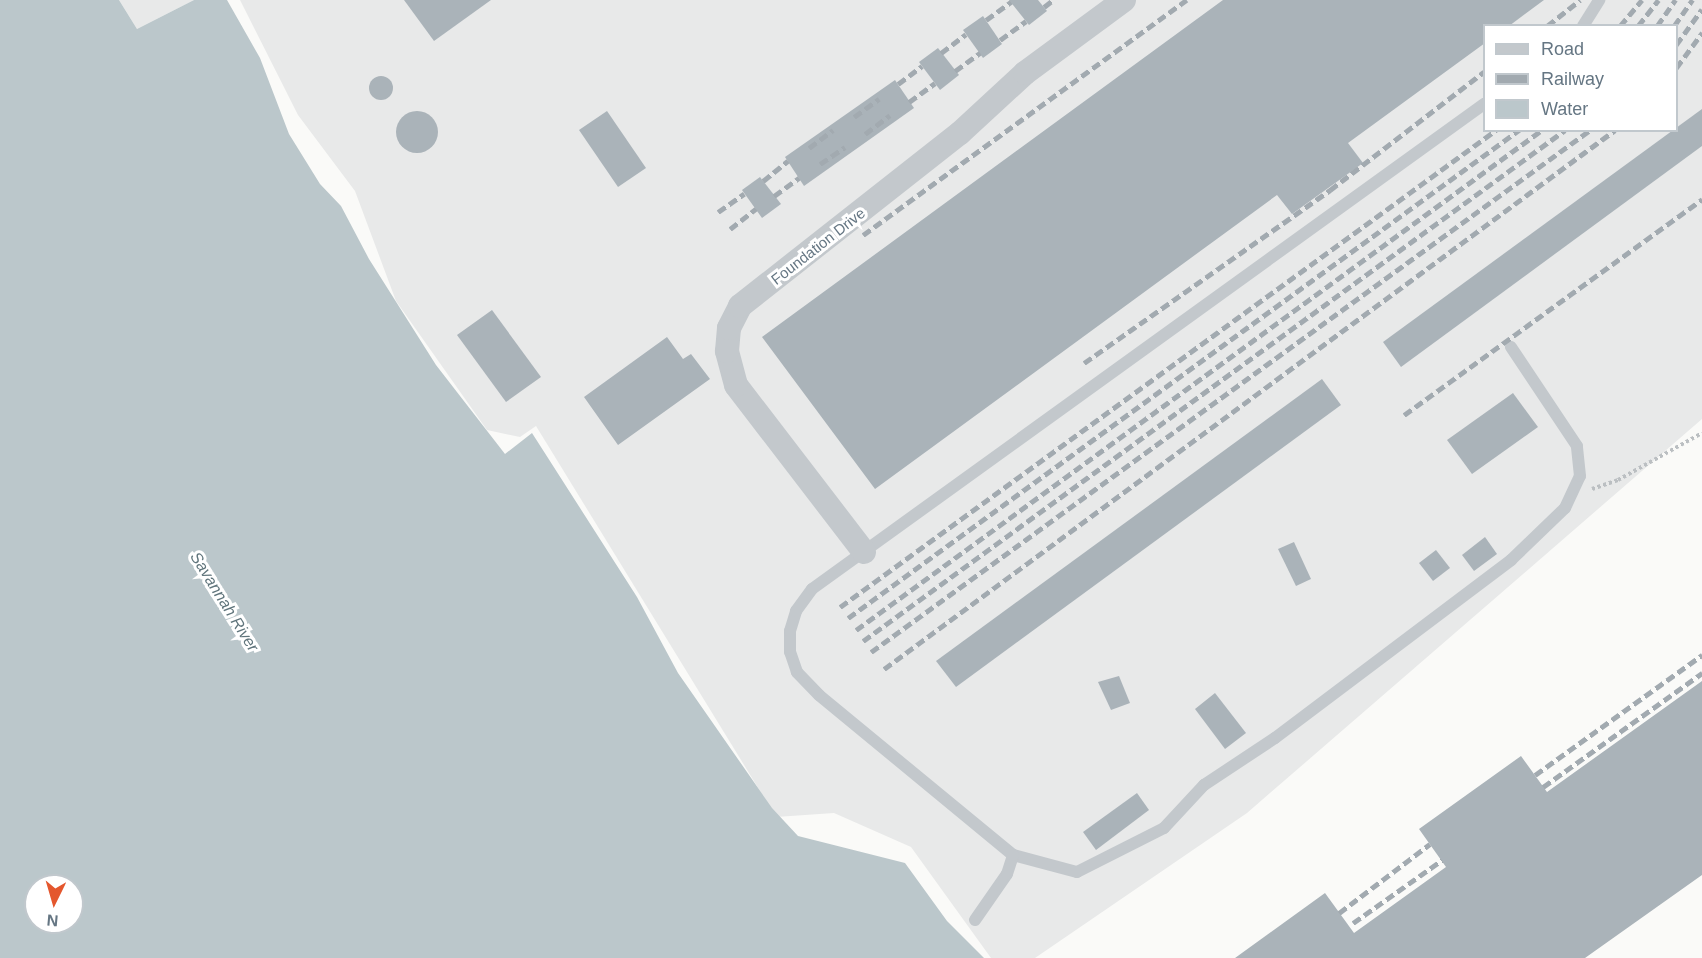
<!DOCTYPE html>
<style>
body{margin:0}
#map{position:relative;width:1702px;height:958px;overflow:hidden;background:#fafaf8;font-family:Helvetica,sans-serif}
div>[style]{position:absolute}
.built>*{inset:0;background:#e8e9e9}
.water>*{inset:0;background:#bbc7cb}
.building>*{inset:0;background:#aab3b9}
.round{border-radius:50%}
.path>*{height:4px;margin-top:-2px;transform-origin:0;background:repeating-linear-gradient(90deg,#bbbfc2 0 3px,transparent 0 6px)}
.lane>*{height:12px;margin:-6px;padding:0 6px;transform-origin:6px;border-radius:6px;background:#c3c8cc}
.street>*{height:24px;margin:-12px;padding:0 12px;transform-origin:12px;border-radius:12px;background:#c3c8cc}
.rail>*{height:4.5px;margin-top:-2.25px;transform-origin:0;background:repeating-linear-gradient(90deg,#a2aab0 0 9px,transparent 0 13.5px)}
span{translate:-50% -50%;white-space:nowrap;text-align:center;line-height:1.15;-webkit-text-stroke:6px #fff;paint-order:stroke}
.street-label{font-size:15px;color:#657683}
.water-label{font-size:16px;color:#60757c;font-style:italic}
.legend{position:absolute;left:1483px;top:24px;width:195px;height:108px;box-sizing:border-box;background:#fff;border:2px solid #c1c8cd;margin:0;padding:8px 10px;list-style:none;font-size:18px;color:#657683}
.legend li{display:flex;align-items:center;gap:12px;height:30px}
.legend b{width:30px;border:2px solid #c1c8cd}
.north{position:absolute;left:24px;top:874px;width:60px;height:60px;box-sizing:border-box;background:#fff;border:2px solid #c1c8cd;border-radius:50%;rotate:185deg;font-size:16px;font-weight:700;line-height:24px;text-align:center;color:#657683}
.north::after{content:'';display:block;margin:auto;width:21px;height:27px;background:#e4572e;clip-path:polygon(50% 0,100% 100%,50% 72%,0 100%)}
</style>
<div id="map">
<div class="built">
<div style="clip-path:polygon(119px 0,194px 0,137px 29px)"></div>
<div style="clip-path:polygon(evenodd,240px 0,1702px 0,1702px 419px,1247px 813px,1035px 958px,991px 958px,911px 847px,834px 813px,776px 817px,536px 426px,520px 437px,487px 430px,396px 301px,355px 191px,298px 115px,240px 0,1484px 26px,1676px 26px,1676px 130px,1484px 130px,1484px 26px)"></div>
</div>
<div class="water">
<div style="clip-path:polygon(evenodd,0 0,119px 0,137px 29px,194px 0,227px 0,260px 58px,289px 134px,320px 184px,341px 206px,369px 259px,436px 365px,505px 454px,532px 433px,637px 597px,678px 673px,772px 808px,798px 836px,905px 863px,947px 921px,984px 958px,0 958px,0 0,36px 886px,72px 886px,72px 922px,36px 922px,36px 886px)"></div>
</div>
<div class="building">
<div style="clip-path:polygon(404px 0,491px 0,434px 41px)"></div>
<div style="clip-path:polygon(1009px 0,1038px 0,1047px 11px,1029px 25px)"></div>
<div style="clip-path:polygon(1223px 0,1544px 0,1509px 26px,1485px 26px,1485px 43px,1348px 143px,1363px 163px,1292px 214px,1277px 195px,875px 489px,762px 337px)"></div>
<div style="clip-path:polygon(983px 16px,1002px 44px,983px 58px,963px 30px)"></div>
<div style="clip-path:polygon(938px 48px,959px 75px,940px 90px,919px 62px)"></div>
<div class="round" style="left:369px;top:76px;width:24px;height:24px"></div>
<div style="clip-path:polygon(895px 80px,914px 108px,804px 186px,785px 157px)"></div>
<div style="clip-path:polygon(1702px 109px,1702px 146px,1401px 367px,1383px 342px)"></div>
<div style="clip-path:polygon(607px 111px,646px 168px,618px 187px,579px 130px)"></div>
<div class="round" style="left:396px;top:111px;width:42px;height:42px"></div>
<div style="clip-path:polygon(760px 177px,781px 204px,762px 218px,742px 190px)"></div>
<div style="clip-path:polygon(492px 310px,541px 377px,506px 402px,457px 335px)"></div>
<div style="clip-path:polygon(667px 337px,683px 359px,691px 354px,710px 379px,618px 445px,584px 397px)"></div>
<div style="clip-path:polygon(1322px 379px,1341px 405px,956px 687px,936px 661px)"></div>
<div style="clip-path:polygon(1513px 393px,1538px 427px,1472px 474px,1447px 440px)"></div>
<div style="clip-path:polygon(1485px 537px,1497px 554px,1474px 571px,1462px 555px)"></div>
<div style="clip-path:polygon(1294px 542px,1311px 579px,1296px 586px,1278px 549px)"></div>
<div style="clip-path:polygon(1436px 550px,1450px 568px,1433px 581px,1419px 563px)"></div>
<div style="clip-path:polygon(1119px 676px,1130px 703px,1111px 710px,1098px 682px)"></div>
<div style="clip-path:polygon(1702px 681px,1702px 875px,1585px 958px,1235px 958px,1325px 893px,1354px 933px,1446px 867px,1419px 829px,1521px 756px,1547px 792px)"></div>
<div style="clip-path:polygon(1215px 693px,1246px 733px,1225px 749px,1195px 709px)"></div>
<div style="clip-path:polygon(1137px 793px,1149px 810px,1096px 850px,1083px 832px)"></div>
</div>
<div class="path">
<div style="left:1592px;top:489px;width:28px;rotate:-19deg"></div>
<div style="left:1618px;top:480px;width:96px;rotate:-29.2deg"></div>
</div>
<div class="lane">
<div style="left:1583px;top:26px;width:31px;rotate:-58deg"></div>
<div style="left:1013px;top:855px;width:66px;rotate:14.9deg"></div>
<div style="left:1077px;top:872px;width:97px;rotate:-26.8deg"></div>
<div style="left:1164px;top:828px;width:59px;rotate:-47.1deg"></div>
<div style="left:1204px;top:785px;width:85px;rotate:-33.5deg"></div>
<div style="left:1275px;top:738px;width:296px;rotate:-37deg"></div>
<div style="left:1511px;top:560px;width:75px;rotate:-43.9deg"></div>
<div style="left:1565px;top:508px;width:35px;rotate:-65deg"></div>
<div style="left:1580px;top:476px;width:30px;rotate:-96deg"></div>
<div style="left:1577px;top:446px;width:119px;rotate:-123.7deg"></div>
<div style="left:975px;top:920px;width:56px;rotate:-55.2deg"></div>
<div style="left:1007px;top:874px;width:20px;rotate:-72deg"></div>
<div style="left:1013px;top:855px;width:251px;rotate:-140.5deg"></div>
<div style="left:819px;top:695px;width:32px;rotate:-134deg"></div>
<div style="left:797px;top:672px;width:21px;rotate:-109deg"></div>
<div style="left:790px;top:652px;width:21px;rotate:-90deg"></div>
<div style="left:790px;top:631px;width:21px;rotate:-73deg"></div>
<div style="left:796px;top:611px;width:27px;rotate:-54deg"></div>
<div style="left:812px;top:589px;width:829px;rotate:-35.82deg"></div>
</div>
<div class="street">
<div style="left:864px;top:552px;width:210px;rotate:-127.5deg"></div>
<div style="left:736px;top:385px;width:35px;rotate:-105deg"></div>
<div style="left:727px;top:351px;width:23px;rotate:-85deg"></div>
<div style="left:729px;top:328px;width:25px;rotate:-63deg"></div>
<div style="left:740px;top:306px;width:280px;rotate:-38.2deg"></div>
<div style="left:960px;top:133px;width:88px;rotate:-42.7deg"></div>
<div style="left:1025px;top:73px;width:123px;rotate:-36.4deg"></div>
</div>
<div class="rail">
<div style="left:1044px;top:7px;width:11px;rotate:-38deg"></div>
<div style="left:986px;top:20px;width:31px;rotate:-36deg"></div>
<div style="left:1547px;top:26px;width:42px;rotate:-38.2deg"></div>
<div style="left:1620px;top:26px;width:34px;rotate:-50deg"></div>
<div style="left:1638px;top:26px;width:33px;rotate:-52deg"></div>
<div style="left:1657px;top:26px;width:32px;rotate:-55deg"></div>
<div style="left:1674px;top:26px;width:32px;rotate:-55deg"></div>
<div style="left:1000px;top:40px;width:32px;rotate:-36deg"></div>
<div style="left:1676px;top:45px;width:44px;rotate:-54.2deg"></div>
<div style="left:941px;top:53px;width:31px;rotate:-37deg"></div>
<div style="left:1676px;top:68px;width:44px;rotate:-53.4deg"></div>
<div style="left:955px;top:71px;width:31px;rotate:-36deg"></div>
<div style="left:898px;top:84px;width:30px;rotate:-37deg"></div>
<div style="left:909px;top:102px;width:32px;rotate:-36deg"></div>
<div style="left:854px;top:117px;width:31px;rotate:-36deg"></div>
<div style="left:865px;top:134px;width:31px;rotate:-37deg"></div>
<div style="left:809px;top:148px;width:30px;rotate:-37deg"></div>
<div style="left:820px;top:164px;width:30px;rotate:-34deg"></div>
<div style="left:763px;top:181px;width:32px;rotate:-39deg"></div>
<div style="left:774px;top:196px;width:31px;rotate:-36deg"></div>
<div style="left:718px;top:212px;width:32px;rotate:-35deg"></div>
<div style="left:730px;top:229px;width:33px;rotate:-38deg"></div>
<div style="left:863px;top:235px;width:400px;rotate:-36deg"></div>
<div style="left:1084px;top:363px;width:301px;rotate:-35.1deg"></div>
<div style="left:1330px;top:190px;width:194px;rotate:-37.5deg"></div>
<div style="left:1404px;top:415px;width:368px;rotate:-35.9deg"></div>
<div style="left:840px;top:607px;width:811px;rotate:-36.02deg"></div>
<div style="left:848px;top:618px;width:830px;rotate:-36.03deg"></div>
<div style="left:856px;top:630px;width:849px;rotate:-36.09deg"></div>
<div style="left:863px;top:641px;width:868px;rotate:-36.05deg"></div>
<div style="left:871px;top:652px;width:889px;rotate:-35.98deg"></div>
<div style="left:884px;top:669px;width:908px;rotate:-36.4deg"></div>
<div style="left:1535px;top:775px;width:206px;rotate:-35.7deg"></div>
<div style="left:1543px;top:787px;width:196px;rotate:-35.6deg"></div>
<div style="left:1339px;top:913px;width:114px;rotate:-37.2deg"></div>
<div style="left:1353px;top:923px;width:109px;rotate:-35.3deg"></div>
</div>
<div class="street-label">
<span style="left:818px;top:246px;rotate:-38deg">Foundation Drive</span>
</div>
<div class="water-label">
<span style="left:224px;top:602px;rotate:58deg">Savannah River</span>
</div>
<ul class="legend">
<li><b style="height:8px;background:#c3c8cc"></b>Road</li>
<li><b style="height:8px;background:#a2aab0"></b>Railway</li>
<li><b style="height:16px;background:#bbc7cb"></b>Water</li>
</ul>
<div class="north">N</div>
</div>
